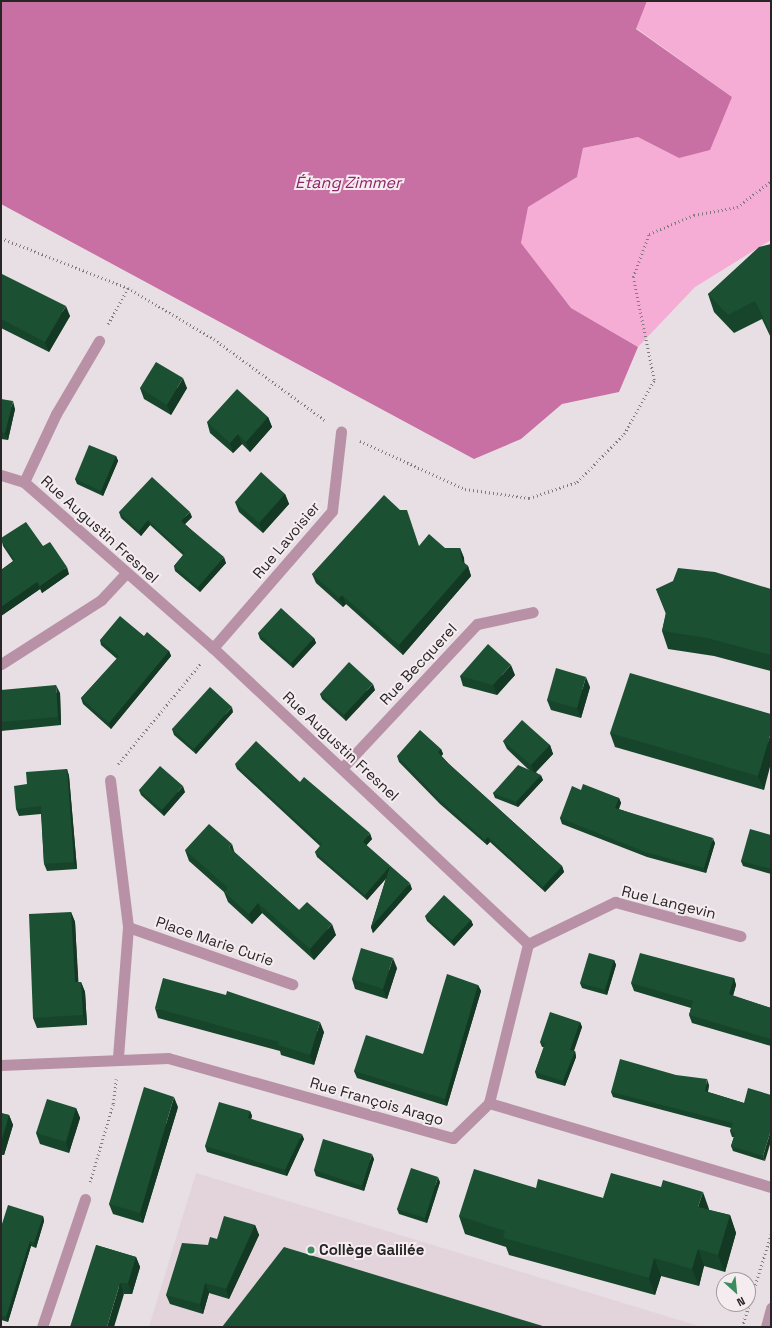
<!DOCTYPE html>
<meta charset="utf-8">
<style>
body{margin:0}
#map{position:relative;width:772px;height:1328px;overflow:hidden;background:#e7dfe3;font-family:"Space Grotesk",sans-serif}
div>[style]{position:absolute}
.built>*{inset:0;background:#e3d3db}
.green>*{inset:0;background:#f6add5}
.water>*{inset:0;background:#c870a3}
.path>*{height:2.5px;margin-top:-1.25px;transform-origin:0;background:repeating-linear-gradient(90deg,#807b7d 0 1px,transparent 0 4px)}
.minor>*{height:11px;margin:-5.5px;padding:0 5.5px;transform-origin:5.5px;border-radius:5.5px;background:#b991a6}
.tertiary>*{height:11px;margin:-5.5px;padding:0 5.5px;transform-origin:5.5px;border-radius:5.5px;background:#b991a6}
.wall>*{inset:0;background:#17452b}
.shaded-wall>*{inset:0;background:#133823}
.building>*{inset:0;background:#1b5032}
.dots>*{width:11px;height:11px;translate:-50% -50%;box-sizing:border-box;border:2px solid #f5ecf0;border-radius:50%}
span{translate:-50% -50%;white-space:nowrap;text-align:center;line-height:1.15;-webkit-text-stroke:4px #f5ecf0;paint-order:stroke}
.street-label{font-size:15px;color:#282526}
.poi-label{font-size:15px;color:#282526;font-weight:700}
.left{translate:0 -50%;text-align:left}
.water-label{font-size:16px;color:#8d2468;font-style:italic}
.frame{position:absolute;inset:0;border:2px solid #282526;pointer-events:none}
.north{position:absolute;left:716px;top:1272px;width:40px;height:40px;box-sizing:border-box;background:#f5ecf0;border:1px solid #a39c9f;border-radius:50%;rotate:153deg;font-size:11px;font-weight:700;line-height:16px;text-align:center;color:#282526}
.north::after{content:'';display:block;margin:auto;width:14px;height:18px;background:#3b8c5e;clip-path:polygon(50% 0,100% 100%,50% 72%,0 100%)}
</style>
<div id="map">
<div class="built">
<div style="clip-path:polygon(196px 1173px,702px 1327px,149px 1327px)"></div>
</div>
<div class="green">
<div style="clip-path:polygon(647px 1px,771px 1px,771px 240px,695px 287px,638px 347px,571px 308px,521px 243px,527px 207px,577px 177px,583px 148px,639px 137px,679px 158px,732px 97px,636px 28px)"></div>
</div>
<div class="water">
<div style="clip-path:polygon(1px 1px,647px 1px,636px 29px,732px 97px,710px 150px,679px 158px,638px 137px,583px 148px,577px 177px,528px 207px,521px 243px,571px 308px,638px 347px,619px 392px,562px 404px,521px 439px,474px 459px,1px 204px)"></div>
</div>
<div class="path">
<div style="left:1px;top:238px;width:136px;rotate:21.5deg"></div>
<div style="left:128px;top:288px;width:100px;rotate:30.7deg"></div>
<div style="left:214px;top:339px;width:139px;rotate:36.2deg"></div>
<div style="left:108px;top:324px;width:41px;rotate:-60.9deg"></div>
<div style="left:360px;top:441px;width:115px;rotate:24.6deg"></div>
<div style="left:465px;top:489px;width:65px;rotate:8deg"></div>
<div style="left:529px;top:498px;width:51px;rotate:-18.4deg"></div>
<div style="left:577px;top:482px;width:67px;rotate:-45.6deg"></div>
<div style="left:624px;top:434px;width:62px;rotate:-60.9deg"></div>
<div style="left:654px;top:380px;width:105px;rotate:-101.5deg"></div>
<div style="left:633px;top:277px;width:46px;rotate:-69.6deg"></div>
<div style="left:649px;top:234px;width:49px;rotate:-22.9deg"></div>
<div style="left:694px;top:215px;width:44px;rotate:-10.5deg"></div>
<div style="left:737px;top:207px;width:43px;rotate:-37.4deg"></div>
<div style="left:118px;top:764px;width:131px;rotate:-50.6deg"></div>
<div style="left:90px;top:1182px;width:81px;rotate:-73.6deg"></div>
<div style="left:113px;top:1104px;width:25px;rotate:-83deg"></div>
<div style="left:742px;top:1327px;width:97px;rotate:-72.7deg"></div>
</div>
<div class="minor">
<div style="left:1px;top:475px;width:24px;rotate:17deg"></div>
<div style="left:24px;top:482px;width:252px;rotate:41.3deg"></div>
<div style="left:213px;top:648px;width:432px;rotate:43.2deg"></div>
<div style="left:528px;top:944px;width:164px;rotate:103.8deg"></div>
<div style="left:24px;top:482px;width:75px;rotate:-64.8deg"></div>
<div style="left:56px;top:414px;width:85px;rotate:-59.5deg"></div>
<div style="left:213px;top:648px;width:181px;rotate:-49deg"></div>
<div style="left:332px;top:511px;width:80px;rotate:-83.5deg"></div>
<div style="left:1px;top:664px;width:119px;rotate:-32.6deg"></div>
<div style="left:101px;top:600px;width:37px;rotate:-47deg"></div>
<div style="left:343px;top:767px;width:196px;rotate:-46.9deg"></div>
<div style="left:477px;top:624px;width:57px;rotate:-12.1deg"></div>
<div style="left:110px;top:780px;width:148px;rotate:83deg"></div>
<div style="left:128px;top:927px;width:131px;rotate:94.4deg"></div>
<div style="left:128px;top:927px;width:174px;rotate:19.2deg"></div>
<div style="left:528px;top:944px;width:97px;rotate:-25.8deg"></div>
<div style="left:615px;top:902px;width:130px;rotate:15.2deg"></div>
<div style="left:1px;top:1065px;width:167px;rotate:-2.4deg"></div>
<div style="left:168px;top:1058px;width:296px;rotate:15.7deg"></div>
<div style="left:453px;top:1138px;width:50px;rotate:-44.2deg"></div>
<div style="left:489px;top:1103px;width:294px;rotate:16.6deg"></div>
<div style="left:42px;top:1327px;width:135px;rotate:-71.4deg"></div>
</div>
<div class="tertiary">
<div style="left:766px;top:1327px;width:20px;rotate:-75deg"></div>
</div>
<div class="wall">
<div style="clip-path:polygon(771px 244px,771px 338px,762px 319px,734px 333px,714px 312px,708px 294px)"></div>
<div style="clip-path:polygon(1px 277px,70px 316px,49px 352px,1px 328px)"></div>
<div style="clip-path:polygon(140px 388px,187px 388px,171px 415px,144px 399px)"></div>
<div style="clip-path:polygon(1px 399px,15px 409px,8px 440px,1px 439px)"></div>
<div style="clip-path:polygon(268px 417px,272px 427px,250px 452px,242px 444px,233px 453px,210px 433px,207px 422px)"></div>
<div style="clip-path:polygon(116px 456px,118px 461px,103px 496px,77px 484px,75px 479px)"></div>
<div style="clip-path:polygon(285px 494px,289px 504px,263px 533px,239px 512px,235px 502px)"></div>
<div style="clip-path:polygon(119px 512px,192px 517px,185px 524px,226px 563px,200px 592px,175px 571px,174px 566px,183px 555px,150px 525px,141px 536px,121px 518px)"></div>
<div style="clip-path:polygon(1px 538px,43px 546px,69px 574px,42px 593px,40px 589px,1px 616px,1px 570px,13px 561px,3px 546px)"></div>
<div style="clip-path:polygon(419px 546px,445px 548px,460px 548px,464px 558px,464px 563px,468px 566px,471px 576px,403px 655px,346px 604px,343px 607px,316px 583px,312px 574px)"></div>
<div style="clip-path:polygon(656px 589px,771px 589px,771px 671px,714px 656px,668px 649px,662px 631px,666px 614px)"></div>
<div style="clip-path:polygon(258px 633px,314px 638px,316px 643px,293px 668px,260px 639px)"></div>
<div style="clip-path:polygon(144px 636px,169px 651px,171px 656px,111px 729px,83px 704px,81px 698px,117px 659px,101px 645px,100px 640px)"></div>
<div style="clip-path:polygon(515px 675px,497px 695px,463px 686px,460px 676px)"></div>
<div style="clip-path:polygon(590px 687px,581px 718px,551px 710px,547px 700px)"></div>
<div style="clip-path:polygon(1px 690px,60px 693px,61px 725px,1px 731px)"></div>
<div style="clip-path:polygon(375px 690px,346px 721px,322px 699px,320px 694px)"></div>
<div style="clip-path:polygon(233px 712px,196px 754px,174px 735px,172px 729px)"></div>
<div style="clip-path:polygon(771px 714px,764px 790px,615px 747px,610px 733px)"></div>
<div style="clip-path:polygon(503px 741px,550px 745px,553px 754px,536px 772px,543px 780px,518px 807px,495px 798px,493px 793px,529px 770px,507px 749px)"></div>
<div style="clip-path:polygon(441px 749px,443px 754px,441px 756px,449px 764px,562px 866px,564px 872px,545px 892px,490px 842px,487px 845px,440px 804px,399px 762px,397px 756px)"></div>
<div style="clip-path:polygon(235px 764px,300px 782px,372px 839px,366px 845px,412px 889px,373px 933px,371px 927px,386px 878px,367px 900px,317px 857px,315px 852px,320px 846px,237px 769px)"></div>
<div style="clip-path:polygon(67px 769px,69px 776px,77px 869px,47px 871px,44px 864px,41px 814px,19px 816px,16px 809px,27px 784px)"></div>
<div style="clip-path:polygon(139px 790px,185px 792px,164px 816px,141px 795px)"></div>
<div style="clip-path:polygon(581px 790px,619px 798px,621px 803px,619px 809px,715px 843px,706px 873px,647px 857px,562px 824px,560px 818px)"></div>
<div style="clip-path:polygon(771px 835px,771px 874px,743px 866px,741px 861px)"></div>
<div style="clip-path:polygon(185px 850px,235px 853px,299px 910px,336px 935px,314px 960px,262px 913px,252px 924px,228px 902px,224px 892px,189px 861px)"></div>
<div style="clip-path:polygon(71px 912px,75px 922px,78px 982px,81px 982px,85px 992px,87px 1025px,37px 1028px,33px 1018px)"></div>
<div style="clip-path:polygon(425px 916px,471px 920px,473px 925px,454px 946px,427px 921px)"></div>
<div style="clip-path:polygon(614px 960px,616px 965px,607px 995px,582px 988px,580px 983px)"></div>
<div style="clip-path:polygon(397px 968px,387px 999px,355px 989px,352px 979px)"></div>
<div style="clip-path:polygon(734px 978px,736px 985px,733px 996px,771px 1008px,771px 1046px,692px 1023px,689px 1015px,691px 1008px,634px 991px,631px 983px)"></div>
<div style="clip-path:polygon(478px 985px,481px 991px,447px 1106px,357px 1078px,354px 1071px,423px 1054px)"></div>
<div style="clip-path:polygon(155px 1008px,324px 1032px,314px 1065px,281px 1055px,280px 1051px,158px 1018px)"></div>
<div style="clip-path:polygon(580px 1022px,582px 1027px,574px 1051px,575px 1051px,576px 1057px,565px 1086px,537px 1078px,535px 1072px,544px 1047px,542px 1047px,540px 1042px)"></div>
<div style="clip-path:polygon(709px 1085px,708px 1092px,744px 1103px,765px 1161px,733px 1151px,731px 1146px,734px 1137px,732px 1137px,730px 1131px,731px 1128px,613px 1097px,611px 1092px)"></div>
<div style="clip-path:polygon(178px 1107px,143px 1223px,113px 1214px,109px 1204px)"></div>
<div style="clip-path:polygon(76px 1108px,80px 1118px,69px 1153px,40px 1144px,36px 1133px)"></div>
<div style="clip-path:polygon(250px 1111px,252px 1116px,251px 1119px,304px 1139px,287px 1176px,207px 1152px,205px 1146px)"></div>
<div style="clip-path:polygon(1px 1113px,9px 1115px,13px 1125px,4px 1155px,1px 1155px)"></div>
<div style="clip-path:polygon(374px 1159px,364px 1191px,316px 1176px,314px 1170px)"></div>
<div style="clip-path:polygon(440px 1182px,427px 1223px,399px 1214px,397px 1209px)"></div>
<div style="clip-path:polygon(536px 1188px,603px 1198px,709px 1209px,709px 1210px,730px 1215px,736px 1233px,725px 1272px,704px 1266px,699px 1286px,661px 1276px,655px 1295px,509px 1255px,506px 1247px,465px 1234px,459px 1216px)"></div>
<div style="clip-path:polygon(43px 1216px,44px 1221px,36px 1248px,31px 1246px,8px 1322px,1px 1320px,1px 1227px)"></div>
<div style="clip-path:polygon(255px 1225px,259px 1235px,229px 1299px,209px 1293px,203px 1314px,170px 1304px,166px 1295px,208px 1245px,217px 1239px)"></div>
<div style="clip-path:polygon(96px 1245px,136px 1257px,140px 1267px,132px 1294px,124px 1294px)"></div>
</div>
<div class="shaded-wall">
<div style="clip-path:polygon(66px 306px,70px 316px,49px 352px,45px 342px)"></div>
<div style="clip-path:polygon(183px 378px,187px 388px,171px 415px,167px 405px)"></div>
<div style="clip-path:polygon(13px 401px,15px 409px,8px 440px,5px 433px)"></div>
<div style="clip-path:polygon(268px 417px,272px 427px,250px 452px,246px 442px)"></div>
<div style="clip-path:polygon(238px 434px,242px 444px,233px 453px,230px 443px)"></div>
<div style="clip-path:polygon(116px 456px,118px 461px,103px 496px,101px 491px)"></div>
<div style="clip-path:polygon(285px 494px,289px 504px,263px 533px,259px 523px)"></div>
<div style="clip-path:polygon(190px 512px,192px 517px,183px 526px,181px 521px)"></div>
<div style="clip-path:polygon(148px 520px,150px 525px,141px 536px,139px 531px)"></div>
<div style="clip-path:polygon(460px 548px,464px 558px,465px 569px,468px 566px,471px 576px,403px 655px,399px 645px,462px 561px)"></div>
<div style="clip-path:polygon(224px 557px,226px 563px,200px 592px,198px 587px)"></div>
<div style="clip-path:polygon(67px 567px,69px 574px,42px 593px,40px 586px)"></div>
<div style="clip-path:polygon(37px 582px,40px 589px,1px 616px,1px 607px)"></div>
<div style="clip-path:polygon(342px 595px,346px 604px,343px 607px,339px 598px)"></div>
<div style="clip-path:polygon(314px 638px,316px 643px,293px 668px,291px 663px)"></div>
<div style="clip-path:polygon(169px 651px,171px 656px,111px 729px,109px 723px)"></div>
<div style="clip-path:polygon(511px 665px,515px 675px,497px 695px,493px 685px)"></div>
<div style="clip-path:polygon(586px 677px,590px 687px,581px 718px,577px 708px)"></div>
<div style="clip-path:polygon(373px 684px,375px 690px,346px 721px,344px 715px)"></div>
<div style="clip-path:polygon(56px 685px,60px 693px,61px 725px,58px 717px)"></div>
<div style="clip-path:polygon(232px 707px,233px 712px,196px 754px,194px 749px)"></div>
<div style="clip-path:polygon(771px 732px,771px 763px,764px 790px,758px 776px)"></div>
<div style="clip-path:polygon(550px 745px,553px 754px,534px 774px,531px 765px)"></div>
<div style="clip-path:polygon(441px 749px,443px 754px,440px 758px,438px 752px)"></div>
<div style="clip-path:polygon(67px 769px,69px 776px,77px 869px,74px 862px)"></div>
<div style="clip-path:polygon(541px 775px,543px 780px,518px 807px,516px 802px)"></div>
<div style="clip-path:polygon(183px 786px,185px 792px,164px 816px,162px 810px)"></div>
<div style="clip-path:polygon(619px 798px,621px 803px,617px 813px,615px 808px)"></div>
<div style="clip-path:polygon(370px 833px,372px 839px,365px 847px,363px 842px)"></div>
<div style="clip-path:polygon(488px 837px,490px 842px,487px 845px,485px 840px)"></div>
<div style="clip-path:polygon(713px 838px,715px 843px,706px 873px,704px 868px)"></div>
<div style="clip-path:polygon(232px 844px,235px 854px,229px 847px)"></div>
<div style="clip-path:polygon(390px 866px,392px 872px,367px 900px,365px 895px)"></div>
<div style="clip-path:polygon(562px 866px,564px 872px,545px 892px,543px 887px)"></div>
<div style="clip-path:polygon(410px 883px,412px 889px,373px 933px,371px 927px)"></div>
<div style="clip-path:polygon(258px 903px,262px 913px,252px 924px,249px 914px)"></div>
<div style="clip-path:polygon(71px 912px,75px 922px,79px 992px,75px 982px)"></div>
<div style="clip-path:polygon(471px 920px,473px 925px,454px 946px,452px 940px)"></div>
<div style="clip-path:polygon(332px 924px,336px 935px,314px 960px,310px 949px)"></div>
<div style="clip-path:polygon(393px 958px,397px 968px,387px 999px,383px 989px)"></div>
<div style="clip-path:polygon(614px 960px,616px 965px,607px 995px,605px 990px)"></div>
<div style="clip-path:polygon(734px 978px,736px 985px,731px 1002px,729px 994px)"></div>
<div style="clip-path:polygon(81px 982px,85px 992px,87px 1025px,83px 1015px)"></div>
<div style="clip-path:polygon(478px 985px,481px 991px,447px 1106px,445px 1099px)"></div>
<div style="clip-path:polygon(320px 1022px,324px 1032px,314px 1065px,310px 1055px)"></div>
<div style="clip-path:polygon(580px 1022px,582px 1027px,572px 1055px,570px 1050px)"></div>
<div style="clip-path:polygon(575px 1051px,576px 1057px,565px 1086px,563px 1081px)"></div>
<div style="clip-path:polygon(707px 1079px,709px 1085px,707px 1096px,705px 1091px)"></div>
<div style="clip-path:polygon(174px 1097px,178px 1107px,143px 1223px,140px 1213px)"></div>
<div style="clip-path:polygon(76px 1108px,80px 1118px,69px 1153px,66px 1142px)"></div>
<div style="clip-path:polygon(250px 1111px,252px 1116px,250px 1123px,248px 1118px)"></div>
<div style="clip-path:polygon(9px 1115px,13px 1125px,4px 1155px,1px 1146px,1px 1143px)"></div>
<div style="clip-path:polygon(771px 1130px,771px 1141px,765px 1161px,763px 1156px)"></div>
<div style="clip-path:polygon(302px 1134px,304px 1139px,287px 1176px,285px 1170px)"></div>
<div style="clip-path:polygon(372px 1154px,374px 1159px,364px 1191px,362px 1186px)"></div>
<div style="clip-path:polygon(438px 1177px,440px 1182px,427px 1223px,425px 1218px)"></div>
<div style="clip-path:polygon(703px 1192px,709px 1209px,704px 1224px,698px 1207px)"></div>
<div style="clip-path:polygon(730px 1215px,736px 1233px,725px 1272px,718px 1255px)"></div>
<div style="clip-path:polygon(43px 1216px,44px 1221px,36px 1248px,34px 1243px)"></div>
<div style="clip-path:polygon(255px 1225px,259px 1235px,229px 1299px,226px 1289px)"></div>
<div style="clip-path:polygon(30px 1241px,31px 1246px,8px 1322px,6px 1317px)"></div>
<div style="clip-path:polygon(698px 1249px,704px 1266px,699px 1286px,692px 1269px)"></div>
<div style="clip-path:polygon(136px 1257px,140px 1267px,132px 1294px,128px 1283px)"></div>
<div style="clip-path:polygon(654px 1258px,661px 1276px,655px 1295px,649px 1278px)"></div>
<div style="clip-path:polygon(120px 1283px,124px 1294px,114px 1327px,107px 1327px)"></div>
<div style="clip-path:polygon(205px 1283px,209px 1293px,203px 1314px,200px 1304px)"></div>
</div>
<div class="building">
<div style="clip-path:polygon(771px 244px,771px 334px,755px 301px,728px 315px,708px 294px,759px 247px)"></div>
<div style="clip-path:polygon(2px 274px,66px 306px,45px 342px,1px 319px,1px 277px)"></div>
<div style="clip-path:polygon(156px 362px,183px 378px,167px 405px,140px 388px)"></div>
<div style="clip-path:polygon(237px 389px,268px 417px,246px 442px,238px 434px,230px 443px,207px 422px)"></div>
<div style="clip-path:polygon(1px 399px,13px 401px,5px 433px,1px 432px)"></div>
<div style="clip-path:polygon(89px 445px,116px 456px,101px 491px,75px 479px)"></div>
<div style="clip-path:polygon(261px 472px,285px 494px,259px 523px,235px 502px)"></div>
<div style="clip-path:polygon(152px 477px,190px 512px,181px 521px,224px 557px,198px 587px,174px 566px,185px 553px,148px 520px,139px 531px,119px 512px)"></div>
<div style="clip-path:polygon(384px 495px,400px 510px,407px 510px,419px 546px,429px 534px,445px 548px,460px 548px,462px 561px,468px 566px,399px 645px,342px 595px,339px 598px,312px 574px)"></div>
<div style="clip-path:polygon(26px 522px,43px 546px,50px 542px,67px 567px,40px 586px,37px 582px,1px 607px,1px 570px,15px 560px,1px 540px,1px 538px)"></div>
<div style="clip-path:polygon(678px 568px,715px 572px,771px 589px,771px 655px,707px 638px,662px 631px,666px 612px,656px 589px,673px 581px)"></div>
<div style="clip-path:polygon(281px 608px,314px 638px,291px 663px,258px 633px)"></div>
<div style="clip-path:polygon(120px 616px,144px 636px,147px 632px,169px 651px,109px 723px,81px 698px,119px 656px,100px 640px)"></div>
<div style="clip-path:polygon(488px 644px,511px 665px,493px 685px,460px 676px)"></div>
<div style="clip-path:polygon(349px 662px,373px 684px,344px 715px,320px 694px)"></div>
<div style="clip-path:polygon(556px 668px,586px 677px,577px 708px,547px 700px)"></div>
<div style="clip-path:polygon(630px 673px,771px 714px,771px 732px,758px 776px,610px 733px)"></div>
<div style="clip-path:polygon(56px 685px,58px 717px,1px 722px,1px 690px)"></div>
<div style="clip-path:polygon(210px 687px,232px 707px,194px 749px,172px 729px)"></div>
<div style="clip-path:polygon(522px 720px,550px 745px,531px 765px,503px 741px)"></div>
<div style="clip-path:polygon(420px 730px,441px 749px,438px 752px,449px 764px,562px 866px,543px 887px,488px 837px,485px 840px,439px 799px,397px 756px)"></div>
<div style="clip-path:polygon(256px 741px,300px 782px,304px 777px,370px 833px,363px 842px,410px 883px,371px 927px,390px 866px,365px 895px,315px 852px,322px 844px,235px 764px)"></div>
<div style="clip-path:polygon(518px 765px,541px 775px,516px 802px,493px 793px)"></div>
<div style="clip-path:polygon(160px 766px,183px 786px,162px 810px,139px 790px)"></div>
<div style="clip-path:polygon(67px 769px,74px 862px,44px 864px,41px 806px,16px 809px,14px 786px,27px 784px,26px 772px)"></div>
<div style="clip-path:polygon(583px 784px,619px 798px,615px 808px,713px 838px,704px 868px,645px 852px,560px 818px,572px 786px,581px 790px)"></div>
<div style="clip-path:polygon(209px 824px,232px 844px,229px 847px,299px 910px,307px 902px,332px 924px,310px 949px,258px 903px,249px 914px,224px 892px,228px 888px,185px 850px)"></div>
<div style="clip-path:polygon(750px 829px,771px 835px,771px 869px,741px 861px)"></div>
<div style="clip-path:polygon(444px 895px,471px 920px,452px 940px,425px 916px)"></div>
<div style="clip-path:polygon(71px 912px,75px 982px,81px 982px,83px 1015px,33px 1018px,29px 914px)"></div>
<div style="clip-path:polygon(361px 948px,393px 958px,383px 989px,352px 979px)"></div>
<div style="clip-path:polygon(589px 953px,614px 960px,605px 990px,580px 983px)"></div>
<div style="clip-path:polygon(640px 953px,734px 978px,729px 994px,771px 1008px,771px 1039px,689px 1015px,693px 1001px,631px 983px)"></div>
<div style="clip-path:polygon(447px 974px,478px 985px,445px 1099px,354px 1071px,366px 1035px,423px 1054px)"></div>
<div style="clip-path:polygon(163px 978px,226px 995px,227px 991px,320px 1022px,310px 1055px,278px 1045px,279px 1042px,155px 1008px)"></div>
<div style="clip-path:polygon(550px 1012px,580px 1022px,570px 1050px,575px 1051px,563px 1081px,535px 1072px,545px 1043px,540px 1042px)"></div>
<div style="clip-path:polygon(620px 1059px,676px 1075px,707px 1079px,705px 1091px,744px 1103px,748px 1088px,771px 1095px,771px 1130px,763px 1156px,731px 1146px,735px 1133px,730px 1131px,733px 1123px,611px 1092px)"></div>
<div style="clip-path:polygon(144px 1087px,174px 1097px,140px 1213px,109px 1204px)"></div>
<div style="clip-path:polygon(47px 1099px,76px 1108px,66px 1142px,36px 1133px)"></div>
<div style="clip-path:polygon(219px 1102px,250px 1111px,248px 1118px,302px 1134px,285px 1170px,205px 1146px)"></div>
<div style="clip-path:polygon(1px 1113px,9px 1115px,1px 1143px)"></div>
<div style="clip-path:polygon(323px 1139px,372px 1154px,362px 1186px,314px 1170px)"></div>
<div style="clip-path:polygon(411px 1168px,438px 1177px,425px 1218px,397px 1209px)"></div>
<div style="clip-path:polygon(474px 1169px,536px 1188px,538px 1179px,603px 1198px,611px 1173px,661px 1187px,663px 1180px,703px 1192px,698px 1207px,730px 1215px,718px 1255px,698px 1249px,692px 1269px,654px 1258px,649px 1278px,503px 1238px,505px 1231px,459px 1216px)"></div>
<div style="clip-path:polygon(8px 1205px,43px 1216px,34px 1243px,30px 1241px,6px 1317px,1px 1315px,1px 1227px)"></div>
<div style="clip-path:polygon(224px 1216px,255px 1225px,226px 1289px,205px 1283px,200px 1304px,166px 1295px,182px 1243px,208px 1245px,210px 1237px,217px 1239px)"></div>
<div style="clip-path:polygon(96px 1245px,136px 1257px,128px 1283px,120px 1283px,107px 1327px,70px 1327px)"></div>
<div style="clip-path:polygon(284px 1247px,546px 1327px,222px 1327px)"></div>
</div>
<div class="dots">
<div style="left:311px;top:1250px;background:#3b8c5e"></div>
</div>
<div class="street-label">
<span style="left:100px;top:529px;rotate:42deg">Rue Augustin Fresnel</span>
<span style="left:286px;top:540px;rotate:-50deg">Rue Lavoisier</span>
<span style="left:418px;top:664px;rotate:-47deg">Rue Becquerel</span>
<span style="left:341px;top:746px;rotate:43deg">Rue Augustin Fresnel</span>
<span style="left:669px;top:902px;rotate:14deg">Rue Langevin</span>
<span style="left:215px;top:941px;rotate:19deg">Place Marie Curie</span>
<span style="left:377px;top:1101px;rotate:16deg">Rue François Arago</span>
</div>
<div class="poi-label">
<span class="left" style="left:319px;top:1250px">Collège Galilée</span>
</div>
<div class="water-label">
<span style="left:348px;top:183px">Étang Zimmer</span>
</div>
<div class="frame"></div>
<div class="north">N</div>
</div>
